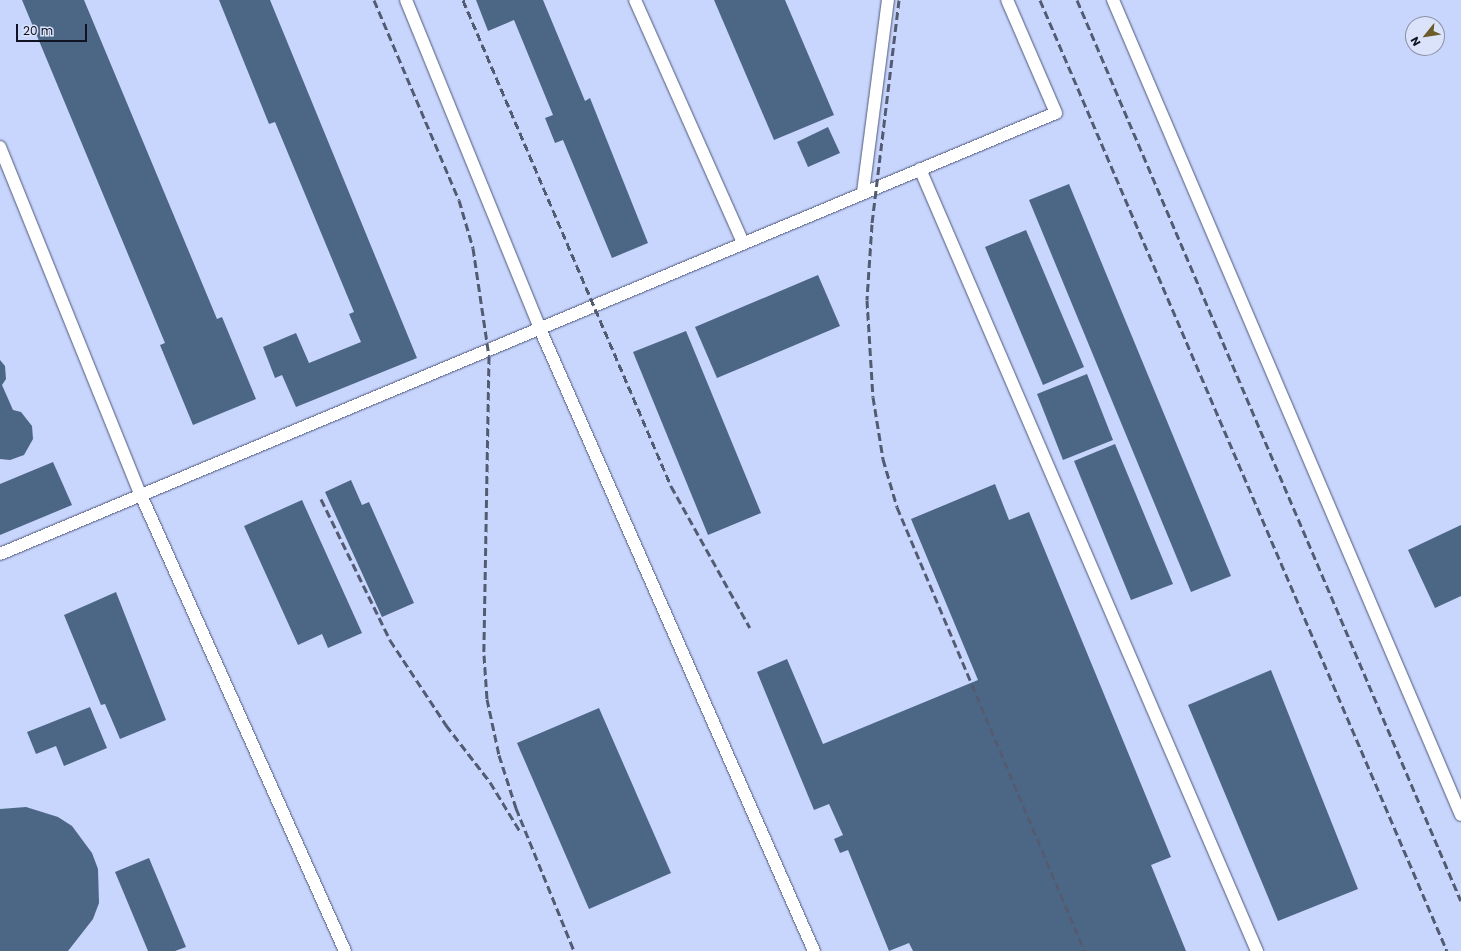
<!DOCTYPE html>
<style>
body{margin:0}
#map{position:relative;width:1461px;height:951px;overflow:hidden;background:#c8d5fd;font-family:Poppins,sans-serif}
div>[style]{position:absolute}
.building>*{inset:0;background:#4c6785}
.roads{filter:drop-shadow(0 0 1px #4e587a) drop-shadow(0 0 1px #4e587a)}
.service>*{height:12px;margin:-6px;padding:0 6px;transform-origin:6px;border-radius:6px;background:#fff}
.rail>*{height:3px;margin-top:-1.5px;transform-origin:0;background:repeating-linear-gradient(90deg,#535b72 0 8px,transparent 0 12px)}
span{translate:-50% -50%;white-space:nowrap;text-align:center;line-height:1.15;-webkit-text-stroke:4px #dbe3fb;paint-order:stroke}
.north{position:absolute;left:1405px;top:16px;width:40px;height:40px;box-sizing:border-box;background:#dbe3fb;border:1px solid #8a90a4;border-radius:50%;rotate:240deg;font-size:11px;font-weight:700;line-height:16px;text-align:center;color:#101422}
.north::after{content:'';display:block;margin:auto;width:14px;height:18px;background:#6c5c29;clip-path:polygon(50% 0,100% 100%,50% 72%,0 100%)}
.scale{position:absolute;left:16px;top:24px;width:71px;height:18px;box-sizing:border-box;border:2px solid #101422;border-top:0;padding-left:5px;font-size:12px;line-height:14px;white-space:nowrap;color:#101422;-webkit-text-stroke:3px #dbe3fb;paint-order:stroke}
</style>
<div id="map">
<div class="building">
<div style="clip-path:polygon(22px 0,84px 0,217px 319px,222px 317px,256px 399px,193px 425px,160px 345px,165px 343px)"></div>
<div style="clip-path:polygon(219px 0,270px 0,417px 358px,296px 407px,282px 375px,275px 378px,263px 347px,296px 333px,309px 363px,361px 342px,349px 314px,354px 312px,275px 122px,269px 124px)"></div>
<div style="clip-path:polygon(476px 0,543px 0,585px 101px,590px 98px,648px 243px,612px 258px,563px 140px,555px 143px,545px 118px,553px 115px,514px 20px,488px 31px)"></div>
<div style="clip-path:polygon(714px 0,785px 0,834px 115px,774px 140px)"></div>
<div style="clip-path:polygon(828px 127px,840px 153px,808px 167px,797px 142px)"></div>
<div style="clip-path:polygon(1069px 184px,1231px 576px,1191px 592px,1029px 200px)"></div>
<div style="clip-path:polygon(1026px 230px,1084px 367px,1043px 385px,985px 247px)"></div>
<div style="clip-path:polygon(818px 275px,840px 326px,717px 378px,695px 327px)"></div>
<div style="clip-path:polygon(686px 331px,761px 513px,708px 535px,633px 352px)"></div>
<div style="clip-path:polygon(0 360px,5px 366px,6px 379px,2px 385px,13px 410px,21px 412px,32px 426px,33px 439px,24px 455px,10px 460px,0 459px)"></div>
<div style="clip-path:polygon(1087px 374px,1113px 440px,1063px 460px,1037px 394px)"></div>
<div style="clip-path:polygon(1115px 444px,1173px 584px,1131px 600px,1074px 461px)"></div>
<div style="clip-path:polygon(53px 462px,72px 505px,0 535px,0 484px)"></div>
<div style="clip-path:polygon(351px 480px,362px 505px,369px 502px,414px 603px,382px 617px,325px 492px)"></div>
<div style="clip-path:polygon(995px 484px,1009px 520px,1029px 512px,1171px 857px,1151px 865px,1186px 951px,913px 951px,909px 943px,889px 951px,848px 850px,840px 853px,834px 839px,843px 835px,829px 804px,814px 810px,797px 769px,757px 672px,787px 659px,823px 744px,978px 680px,911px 519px)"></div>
<div style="clip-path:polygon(302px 500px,362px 633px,328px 648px,322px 634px,298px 645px,244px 526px)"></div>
<div style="clip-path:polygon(1461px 525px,1461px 596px,1435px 608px,1408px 550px)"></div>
<div style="clip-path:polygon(116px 592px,166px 720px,120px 739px,105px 704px,101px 705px,64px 615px)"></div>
<div style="clip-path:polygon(1271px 670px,1358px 889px,1278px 921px,1188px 705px)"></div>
<div style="clip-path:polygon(90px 707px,107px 748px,64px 766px,56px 746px,36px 754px,27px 732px)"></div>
<div style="clip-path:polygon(599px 708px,671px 873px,589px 909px,517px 743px)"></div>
<div style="clip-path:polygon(26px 807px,58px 817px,72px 826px,92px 853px,98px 869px,99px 903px,93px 919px,68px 951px,0 951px,0 809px)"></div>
<div style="clip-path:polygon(149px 858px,186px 947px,175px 951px,148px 951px,115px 872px)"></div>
</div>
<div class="roads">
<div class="service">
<div style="left:406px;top:0;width:355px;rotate:67.8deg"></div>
<div style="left:540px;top:329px;width:680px;rotate:66.23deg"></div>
<div style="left:635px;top:0;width:266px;rotate:66deg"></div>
<div style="left:1113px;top:0;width:886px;rotate:66.88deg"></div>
<div style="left:0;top:147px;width:373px;rotate:68deg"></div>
<div style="left:140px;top:493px;width:502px;rotate:65.89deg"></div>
<div style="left:920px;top:169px;width:852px;rotate:66.69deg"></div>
<div style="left:863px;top:192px;width:194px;rotate:-82.6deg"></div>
<div style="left:0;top:554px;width:1144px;rotate:-22.67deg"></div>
<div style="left:1056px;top:113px;width:123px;rotate:-113.4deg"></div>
</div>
</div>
<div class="rail">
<div style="left:374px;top:0;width:217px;rotate:67deg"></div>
<div style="left:459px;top:200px;width:50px;rotate:73.7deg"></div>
<div style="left:473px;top:248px;width:109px;rotate:81.6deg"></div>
<div style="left:489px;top:356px;width:299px;rotate:91deg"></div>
<div style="left:484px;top:655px;width:44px;rotate:86.1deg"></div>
<div style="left:487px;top:699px;width:57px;rotate:77.9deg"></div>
<div style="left:499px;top:755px;width:56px;rotate:72.2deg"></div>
<div style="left:516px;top:808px;width:154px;rotate:67.9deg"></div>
<div style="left:463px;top:0;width:529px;rotate:66.83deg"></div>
<div style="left:671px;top:486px;width:162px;rotate:60.9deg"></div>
<div style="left:899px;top:0;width:226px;rotate:96.9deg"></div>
<div style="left:872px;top:224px;width:76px;rotate:93.8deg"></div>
<div style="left:867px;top:300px;width:97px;rotate:86.5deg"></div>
<div style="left:873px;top:397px;width:63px;rotate:80.8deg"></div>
<div style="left:883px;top:459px;width:50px;rotate:73.7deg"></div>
<div style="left:897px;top:507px;width:482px;rotate:67.1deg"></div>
<div style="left:1040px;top:0;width:1034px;rotate:66.83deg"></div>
<div style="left:1077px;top:0;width:979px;rotate:66.92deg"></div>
<div style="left:321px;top:499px;width:157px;rotate:63.9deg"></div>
<div style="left:390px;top:640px;width:102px;rotate:56.6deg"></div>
<div style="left:446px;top:725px;width:72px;rotate:52.3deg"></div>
<div style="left:490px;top:782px;width:60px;rotate:58.7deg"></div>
</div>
<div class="north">N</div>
<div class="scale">20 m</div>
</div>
